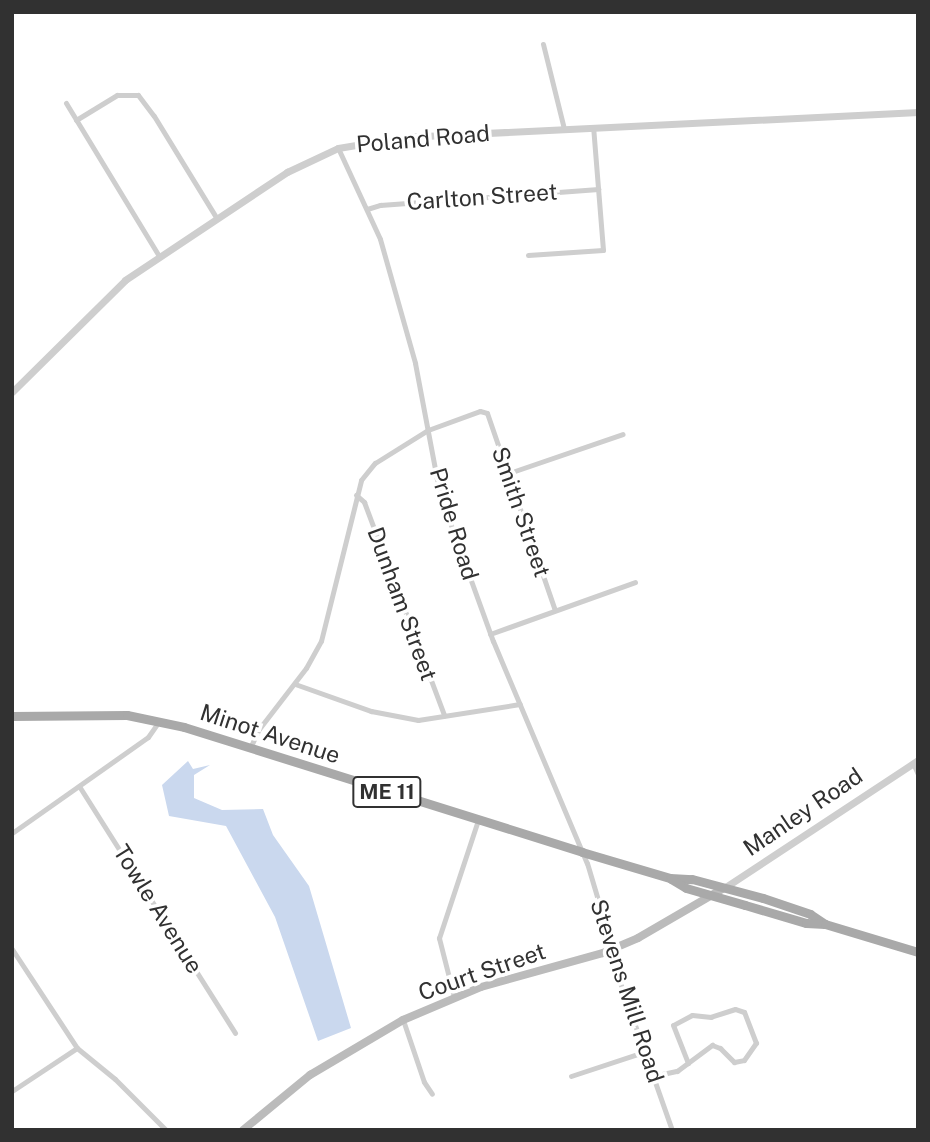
<!DOCTYPE html>
<style>
body{margin:0}
#map{position:relative;width:930px;height:1142px;overflow:hidden;background:#fff;font-family:"Public Sans",sans-serif}
div>[style]{position:absolute}
.water>*{inset:0;background:#cad8ee}
.minor>*{height:5px;margin:-2.5px;padding:0 2.5px;transform-origin:2.5px;border-radius:2.5px;background:#cecece}
.tertiary>*{height:7px;margin:-3.5px;padding:0 3.5px;transform-origin:3.5px;border-radius:3.5px;background:#cecece}
.secondary>*{height:8px;margin:-4px;padding:0 4px;transform-origin:4px;border-radius:4px;background:#bbb}
.primary>*{height:9px;margin:-4.5px;padding:0 4.5px;transform-origin:4.5px;border-radius:4.5px;background:#a9a9a9}
span{translate:-50% -50%;white-space:nowrap;text-align:center;line-height:1.15;-webkit-text-stroke:7px #fff;paint-order:stroke}
.shield-label span{padding:2px 5px;background:#fff;border:2px solid;border-radius:5px;-webkit-text-stroke-width:0}
.shield-label{font-size:21px;color:#313131;font-weight:700}
.street-label{font-size:23px;color:#313131}
.frame{position:absolute;inset:0;border:14px solid #313131;pointer-events:none}
</style>
<div id="map">
<div class="water">
<div style="clip-path:polygon(188px 761px,193px 769px,210px 765px,194px 775px,194px 798px,222px 810px,263px 809px,273px 835px,309px 886px,351px 1028px,318px 1041px,275px 917px,226px 826px,169px 816px,162px 785px)"></div>
</div>
<div class="minor">
<div style="left:543px;top:44px;width:88px;rotate:76.1deg"></div>
<div style="left:66px;top:103px;width:179px;rotate:58.7deg"></div>
<div style="left:76px;top:120px;width:48px;rotate:-31.4deg"></div>
<div style="left:117px;top:95px;width:21px"></div>
<div style="left:138px;top:95px;width:26px;rotate:53deg"></div>
<div style="left:154px;top:116px;width:121px;rotate:58.5deg"></div>
<div style="left:338px;top:148px;width:100px;rotate:65.2deg"></div>
<div style="left:380px;top:239px;width:129px;rotate:74.2deg"></div>
<div style="left:415px;top:363px;width:118px;rotate:79.3deg"></div>
<div style="left:437px;top:479px;width:40px;rotate:74deg"></div>
<div style="left:448px;top:517px;width:132px;rotate:70.1deg"></div>
<div style="left:493px;top:641px;width:241px;rotate:67.1deg"></div>
<div style="left:587px;top:863px;width:77px;rotate:73.4deg"></div>
<div style="left:609px;top:937px;width:20px;rotate:84deg"></div>
<div style="left:611px;top:957px;width:183px;rotate:70.6deg"></div>
<div style="left:367px;top:209px;width:14px;rotate:-17deg"></div>
<div style="left:380px;top:205px;width:219px;rotate:-4.2deg"></div>
<div style="left:528px;top:255px;width:75px;rotate:-3.8deg"></div>
<div style="left:603px;top:250px;width:123px;rotate:-94.6deg"></div>
<div style="left:509px;top:473px;width:120px;rotate:-18.9deg"></div>
<div style="left:356px;top:495px;width:11px;rotate:41deg"></div>
<div style="left:364px;top:502px;width:228px;rotate:69.4deg"></div>
<div style="left:490px;top:634px;width:154px;rotate:-19.7deg"></div>
<div style="left:295px;top:684px;width:81px;rotate:19.6deg"></div>
<div style="left:371px;top:711px;width:48px;rotate:10.8deg"></div>
<div style="left:418px;top:720px;width:103px;rotate:-8.9deg"></div>
<div style="left:250px;top:748px;width:21px;rotate:-65deg"></div>
<div style="left:259px;top:729px;width:77px;rotate:-52.4deg"></div>
<div style="left:306px;top:668px;width:31px;rotate:-61deg"></div>
<div style="left:321px;top:641px;width:166px;rotate:-76deg"></div>
<div style="left:361px;top:480px;width:22px;rotate:-51deg"></div>
<div style="left:375px;top:463px;width:62px;rotate:-31.9deg"></div>
<div style="left:428px;top:430px;width:55px;rotate:-20.1deg"></div>
<div style="left:480px;top:411px;width:7px;rotate:16deg"></div>
<div style="left:487px;top:413px;width:208px;rotate:71deg"></div>
<div style="left:913px;top:763px;width:12px;rotate:66deg"></div>
<div style="left:79px;top:786px;width:292px;rotate:57.7deg"></div>
<div style="left:12px;top:833px;width:166px;rotate:-35.2deg"></div>
<div style="left:148px;top:737px;width:19px;rotate:-55deg"></div>
<div style="left:12px;top:949px;width:118px;rotate:56.7deg"></div>
<div style="left:77px;top:1048px;width:49px;rotate:39.2deg"></div>
<div style="left:115px;top:1079px;width:72px;rotate:45deg"></div>
<div style="left:454px;top:997px;width:61px;rotate:-104.3deg"></div>
<div style="left:439px;top:938px;width:124px;rotate:-71.7deg"></div>
<div style="left:403px;top:1020px;width:65px;rotate:71.3deg"></div>
<div style="left:424px;top:1082px;width:14px;rotate:56deg"></div>
<div style="left:571px;top:1076px;width:77px;rotate:-18.2deg"></div>
<div style="left:653px;top:1076px;width:25px;rotate:-12deg"></div>
<div style="left:677px;top:1071px;width:44px;rotate:-36.6deg"></div>
<div style="left:712px;top:1045px;width:9px;rotate:21deg"></div>
<div style="left:720px;top:1048px;width:20px;rotate:45deg"></div>
<div style="left:734px;top:1062px;width:10px;rotate:-11deg"></div>
<div style="left:744px;top:1060px;width:21px;rotate:-55deg"></div>
<div style="left:756px;top:1043px;width:33px;rotate:-111deg"></div>
<div style="left:744px;top:1012px;width:9px;rotate:-162deg"></div>
<div style="left:735px;top:1009px;width:25px;rotate:162deg"></div>
<div style="left:711px;top:1017px;width:19px;rotate:-174deg"></div>
<div style="left:692px;top:1015px;width:21px;rotate:152deg"></div>
<div style="left:673px;top:1025px;width:41px;rotate:68.5deg"></div>
<div style="left:12px;top:1091px;width:78px;rotate:-33.5deg"></div>
</div>
<div class="tertiary">
<div style="left:12px;top:392px;width:159px;rotate:-44.7deg"></div>
<div style="left:125px;top:280px;width:195px;rotate:-33.7deg"></div>
<div style="left:287px;top:172px;width:56px;rotate:-25.2deg"></div>
<div style="left:338px;top:148px;width:67px;rotate:-9.5deg"></div>
<div style="left:404px;top:137px;width:515px;rotate:-2.78deg"></div>
<div style="left:724px;top:888px;width:232px;rotate:-33.4deg"></div>
</div>
<div class="secondary">
<div style="left:243px;top:1130px;width:87px;rotate:-39.4deg"></div>
<div style="left:310px;top:1075px;width:108px;rotate:-30.6deg"></div>
<div style="left:403px;top:1020px;width:85px;rotate:-22.9deg"></div>
<div style="left:481px;top:987px;width:127px;rotate:-15.6deg"></div>
<div style="left:603px;top:953px;width:38px;rotate:-23deg"></div>
<div style="left:638px;top:938px;width:99px;rotate:-30.2deg"></div>
</div>
<div class="primary">
<div style="left:12px;top:716px;width:115px;rotate:-0.5deg"></div>
<div style="left:127px;top:715px;width:58px;rotate:11.9deg"></div>
<div style="left:184px;top:727px;width:417px;rotate:17.4deg"></div>
<div style="left:582px;top:852px;width:92px;rotate:16.5deg"></div>
<div style="left:670px;top:878px;width:22px;rotate:3deg"></div>
<div style="left:692px;top:879px;width:73px;rotate:15deg"></div>
<div style="left:763px;top:898px;width:50px;rotate:18.8deg"></div>
<div style="left:810px;top:914px;width:18px;rotate:34deg"></div>
<div style="left:671px;top:879px;width:17px;rotate:31deg"></div>
<div style="left:686px;top:888px;width:61px;rotate:16.1deg"></div>
<div style="left:745px;top:905px;width:64px;rotate:16.4deg"></div>
<div style="left:806px;top:923px;width:19px;rotate:3deg"></div>
<div style="left:825px;top:924px;width:97px;rotate:16.8deg"></div>
</div>
<div class="shield-label">
<span style="left:387px;top:792px">ME 11</span>
</div>
<div class="street-label">
<span style="left:423px;top:139px;rotate:-5deg">Poland Road</span>
<span style="left:482px;top:197px;rotate:-4deg">Carlton Street</span>
<span style="left:521px;top:512px;rotate:71deg">Smith Street</span>
<span style="left:454px;top:524px;rotate:73deg">Pride Road</span>
<span style="left:402px;top:604px;rotate:70deg">Dunham Street</span>
<span style="left:270px;top:734px;rotate:18deg">Minot Avenue</span>
<span style="left:803px;top:812px;rotate:-34deg">Manley Road</span>
<span style="left:158px;top:909px;rotate:58deg">Towle Avenue</span>
<span style="left:482px;top:972px;rotate:-19deg">Court Street</span>
<span style="left:627px;top:991px;rotate:72deg">Stevens Mill Road</span>
</div>
<div class="frame"></div>
</div>
